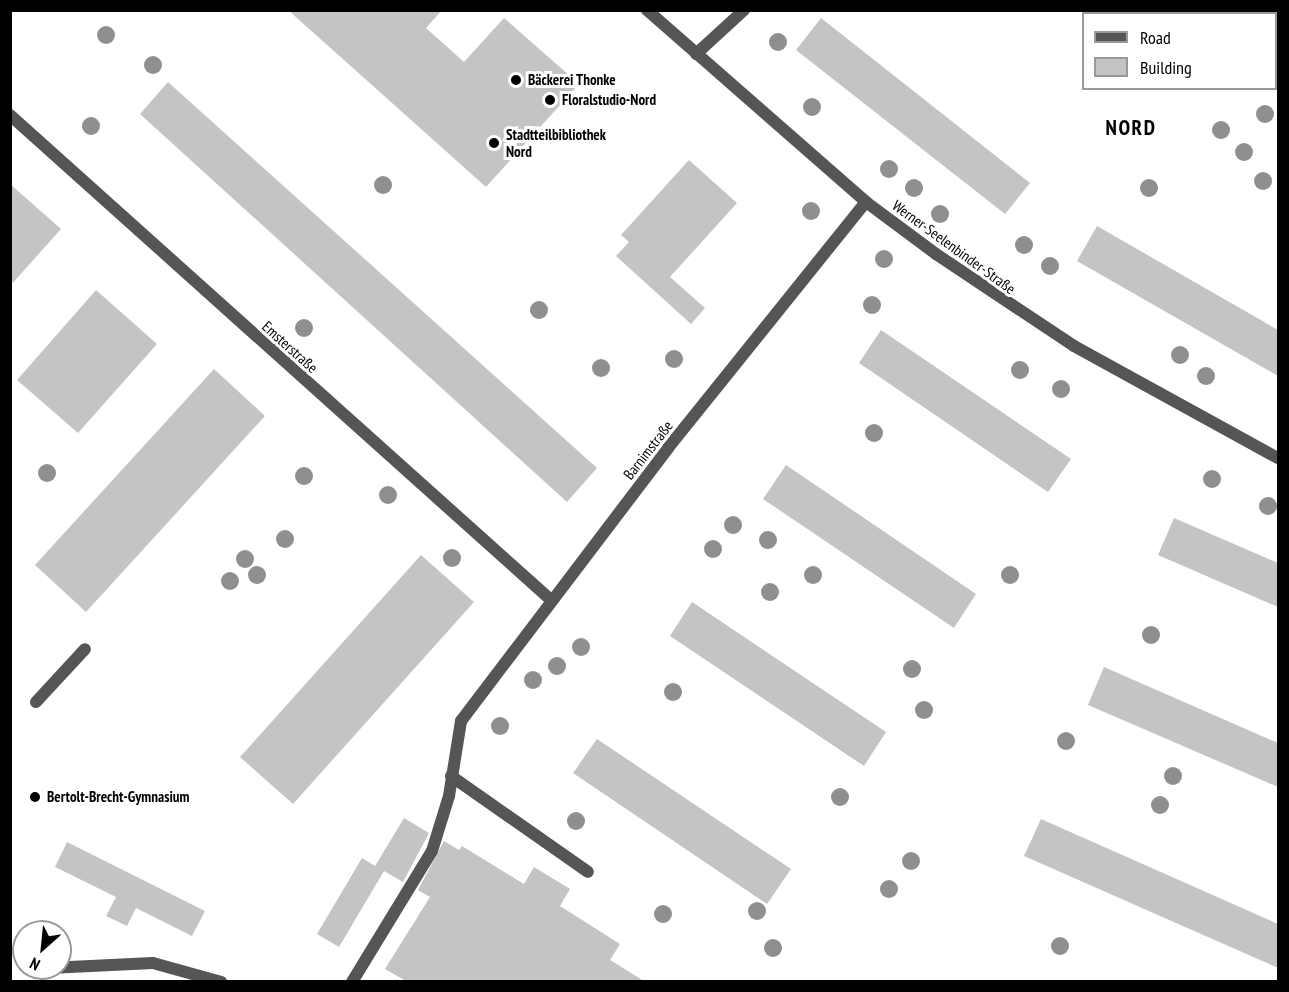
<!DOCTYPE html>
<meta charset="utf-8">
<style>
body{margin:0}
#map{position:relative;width:1289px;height:992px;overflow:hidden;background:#fff;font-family:"PT Sans Narrow",sans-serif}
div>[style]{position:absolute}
.building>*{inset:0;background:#c4c4c4}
.service>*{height:12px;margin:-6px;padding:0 6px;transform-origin:6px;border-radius:6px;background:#555}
.minor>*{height:12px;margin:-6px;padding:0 6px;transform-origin:6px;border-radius:6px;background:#555}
.trees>*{width:18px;height:18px;margin:-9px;border-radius:50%;background:#8f8f8f}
.dots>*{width:16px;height:16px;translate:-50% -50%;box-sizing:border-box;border:3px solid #fff;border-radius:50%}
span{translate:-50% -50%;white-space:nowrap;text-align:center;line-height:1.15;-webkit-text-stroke:6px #fff;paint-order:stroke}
.poi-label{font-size:15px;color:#000;font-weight:700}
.left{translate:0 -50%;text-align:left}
.street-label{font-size:15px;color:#000}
.district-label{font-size:21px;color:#000;font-weight:700;letter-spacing:1.5px}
.frame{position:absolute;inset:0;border:12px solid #000;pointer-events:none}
.legend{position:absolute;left:1082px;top:12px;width:195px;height:78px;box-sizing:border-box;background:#fff;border:2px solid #999;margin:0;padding:8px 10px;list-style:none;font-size:18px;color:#000}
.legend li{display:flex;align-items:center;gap:12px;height:30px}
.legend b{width:30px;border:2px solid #999}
.north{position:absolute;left:12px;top:920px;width:60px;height:60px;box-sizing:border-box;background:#fff;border:2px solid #999;border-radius:50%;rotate:207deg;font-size:16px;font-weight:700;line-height:24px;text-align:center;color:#000}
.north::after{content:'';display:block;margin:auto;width:21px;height:27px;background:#000;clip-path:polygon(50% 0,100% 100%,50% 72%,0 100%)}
</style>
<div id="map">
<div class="building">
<div style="clip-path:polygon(288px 10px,442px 10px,426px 28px,464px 62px,504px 18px,579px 84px,486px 187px)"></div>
<div style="clip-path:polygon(821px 18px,1030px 183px,1005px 214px,796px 50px)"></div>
<div style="clip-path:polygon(168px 82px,597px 468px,567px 502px,140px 114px)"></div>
<div style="clip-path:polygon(689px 160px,737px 203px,670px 277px,705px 308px,691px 324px,616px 256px,629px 242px,621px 235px)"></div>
<div style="clip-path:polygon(10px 184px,61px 229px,10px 286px)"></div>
<div style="clip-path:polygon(1097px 226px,1278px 330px,1278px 376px,1077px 261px)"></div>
<div style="clip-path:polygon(96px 290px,157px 344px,78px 433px,17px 380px)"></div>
<div style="clip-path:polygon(881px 330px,1071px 459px,1048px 492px,859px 363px)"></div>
<div style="clip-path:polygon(214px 369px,265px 416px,86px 612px,35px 565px)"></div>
<div style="clip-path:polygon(786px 465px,976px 594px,954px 628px,763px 499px)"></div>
<div style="clip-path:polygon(1174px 518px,1278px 563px,1278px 607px,1158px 555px)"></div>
<div style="clip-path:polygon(421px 555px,474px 602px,293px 804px,240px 757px)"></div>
<div style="clip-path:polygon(692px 602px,886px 732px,864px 766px,670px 636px)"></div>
<div style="clip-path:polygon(1104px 667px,1278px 743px,1278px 787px,1088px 705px)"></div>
<div style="clip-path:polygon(597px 739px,791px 869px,767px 904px,573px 773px)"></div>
<div style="clip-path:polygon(404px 818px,429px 833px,403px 882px,384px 871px,339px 947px,317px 934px,362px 858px,375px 866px)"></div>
<div style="clip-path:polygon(1041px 819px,1278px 924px,1278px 968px,1024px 856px)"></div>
<div style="clip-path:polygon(444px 841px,459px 850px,462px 846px,524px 884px,534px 867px,570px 889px,560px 906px,620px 944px,610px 960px,644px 981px,406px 981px,385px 969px,430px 897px,418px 890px)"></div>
<div style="clip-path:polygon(67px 842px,205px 911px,192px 936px,136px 908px,127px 926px,106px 916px,116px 897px,55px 867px)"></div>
</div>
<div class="service">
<div style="left:36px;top:702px;width:72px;rotate:-47.2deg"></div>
<div style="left:451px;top:776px;width:167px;rotate:35deg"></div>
<div style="left:49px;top:968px;width:104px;rotate:-2.8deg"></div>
<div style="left:153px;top:963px;width:71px;rotate:15.6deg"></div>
<div style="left:352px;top:982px;width:153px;rotate:-58.6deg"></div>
<div style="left:432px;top:851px;width:58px;rotate:-72.8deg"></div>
<div style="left:449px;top:796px;width:76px;rotate:-80.9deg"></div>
</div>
<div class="minor">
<div style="left:647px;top:10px;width:291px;rotate:41.2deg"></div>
<div style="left:866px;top:202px;width:87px;rotate:36.6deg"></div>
<div style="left:936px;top:254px;width:166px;rotate:33.7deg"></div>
<div style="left:1074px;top:346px;width:233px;rotate:28.8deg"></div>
<div style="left:696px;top:54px;width:65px;rotate:-42.5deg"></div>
<div style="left:10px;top:115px;width:727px;rotate:41.88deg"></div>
<div style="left:461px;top:721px;width:343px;rotate:-52.8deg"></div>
<div style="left:668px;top:448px;width:316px;rotate:-51.2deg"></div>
</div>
<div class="trees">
<div style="left:106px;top:35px"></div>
<div style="left:778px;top:42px"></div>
<div style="left:153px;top:65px"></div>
<div style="left:812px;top:107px"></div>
<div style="left:1265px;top:114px"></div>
<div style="left:91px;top:126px"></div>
<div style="left:1221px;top:130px"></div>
<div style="left:1244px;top:152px"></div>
<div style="left:889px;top:169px"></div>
<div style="left:1263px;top:181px"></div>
<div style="left:383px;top:185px"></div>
<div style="left:914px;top:188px"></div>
<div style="left:1149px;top:188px"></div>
<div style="left:811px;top:211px"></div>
<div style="left:940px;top:214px"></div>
<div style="left:1024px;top:245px"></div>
<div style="left:884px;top:259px"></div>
<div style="left:1050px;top:266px"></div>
<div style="left:872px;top:305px"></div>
<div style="left:539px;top:310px"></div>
<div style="left:304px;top:328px"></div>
<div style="left:1180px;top:355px"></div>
<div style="left:674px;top:359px"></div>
<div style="left:601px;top:368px"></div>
<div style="left:1020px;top:370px"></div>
<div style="left:1206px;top:376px"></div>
<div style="left:1061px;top:389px"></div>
<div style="left:874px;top:433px"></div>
<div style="left:47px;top:473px"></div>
<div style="left:304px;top:476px"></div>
<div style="left:1212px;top:479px"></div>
<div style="left:388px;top:495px"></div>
<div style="left:1268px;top:506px"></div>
<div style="left:733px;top:525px"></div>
<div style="left:285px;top:539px"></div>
<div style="left:768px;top:540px"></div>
<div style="left:713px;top:549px"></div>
<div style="left:452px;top:558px"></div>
<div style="left:245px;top:559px"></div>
<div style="left:257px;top:575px"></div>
<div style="left:813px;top:575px"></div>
<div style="left:1010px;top:575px"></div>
<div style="left:230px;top:581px"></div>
<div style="left:770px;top:592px"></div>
<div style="left:1151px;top:635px"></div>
<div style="left:581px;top:647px"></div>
<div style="left:557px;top:666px"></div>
<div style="left:912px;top:669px"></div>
<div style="left:533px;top:680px"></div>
<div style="left:673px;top:692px"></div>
<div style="left:924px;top:710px"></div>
<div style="left:500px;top:726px"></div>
<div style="left:1066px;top:741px"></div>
<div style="left:1173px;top:776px"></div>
<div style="left:840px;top:797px"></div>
<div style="left:1160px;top:805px"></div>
<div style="left:576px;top:821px"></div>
<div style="left:911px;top:861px"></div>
<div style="left:889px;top:889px"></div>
<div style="left:757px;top:911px"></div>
<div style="left:663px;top:914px"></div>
<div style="left:1060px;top:946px"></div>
<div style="left:773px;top:948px"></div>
</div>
<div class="dots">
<div style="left:516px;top:80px;background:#000"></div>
<div style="left:550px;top:100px;background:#000"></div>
<div style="left:494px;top:143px;background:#000"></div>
<div style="left:35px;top:797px;background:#000"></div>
</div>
<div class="poi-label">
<span class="left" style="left:528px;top:80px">Bäckerei Thonke</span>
<span class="left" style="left:562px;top:100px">Floralstudio-Nord</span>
<span class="left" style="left:506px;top:143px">Stadtteilbibliothek<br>Nord</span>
<span class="left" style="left:47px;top:797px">Bertolt-Brecht-Gymnasium</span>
</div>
<div class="street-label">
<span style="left:954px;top:247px;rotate:36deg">Werner-Seelenbinder-Straße</span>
<span style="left:290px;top:347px;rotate:42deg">Emsterstraße</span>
<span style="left:648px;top:450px;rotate:-52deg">Barnimstraße</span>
</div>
<div class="district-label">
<span style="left:1131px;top:128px">NORD</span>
</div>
<div class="frame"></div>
<ul class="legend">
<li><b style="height:8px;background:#555"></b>Road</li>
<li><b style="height:16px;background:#c4c4c4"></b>Building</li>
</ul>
<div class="north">N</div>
</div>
